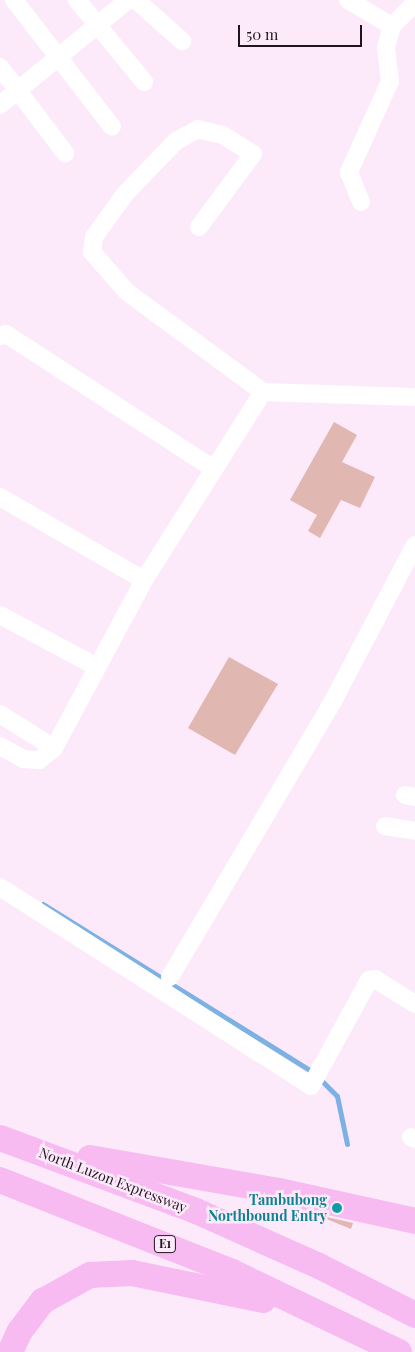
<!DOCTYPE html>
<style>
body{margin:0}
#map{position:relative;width:415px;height:1352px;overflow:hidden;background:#fceafa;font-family:"Playfair Display",serif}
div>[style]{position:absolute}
.stream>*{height:5px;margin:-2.5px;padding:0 2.5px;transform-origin:2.5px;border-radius:2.5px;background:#7db1e4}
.building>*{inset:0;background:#e1b7b2}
.minor>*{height:18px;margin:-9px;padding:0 9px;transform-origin:9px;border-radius:9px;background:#fff}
.highway>*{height:26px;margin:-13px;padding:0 13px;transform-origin:13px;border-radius:13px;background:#f7bbf1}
.dots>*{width:14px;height:14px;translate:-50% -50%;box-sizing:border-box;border:2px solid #fceafa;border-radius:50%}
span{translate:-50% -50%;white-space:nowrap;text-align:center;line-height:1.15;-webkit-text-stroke:5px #fceafa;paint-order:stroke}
.shield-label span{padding:1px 4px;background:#fceafa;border:1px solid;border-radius:4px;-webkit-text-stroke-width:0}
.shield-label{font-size:12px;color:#20151f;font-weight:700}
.street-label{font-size:14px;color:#20151f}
.culture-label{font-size:14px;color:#0d838f;font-weight:700}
.right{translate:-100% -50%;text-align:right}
.scale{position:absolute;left:238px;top:25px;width:124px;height:22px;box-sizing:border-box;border:2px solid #20151f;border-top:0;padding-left:6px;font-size:15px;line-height:18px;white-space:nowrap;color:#20151f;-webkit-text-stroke:4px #fceafa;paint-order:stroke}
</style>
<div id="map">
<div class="stream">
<div style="left:43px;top:904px;width:319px;rotate:31.9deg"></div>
<div style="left:320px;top:1079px;width:24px;rotate:45deg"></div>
<div style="left:337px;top:1096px;width:49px;rotate:78.2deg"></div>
</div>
<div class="building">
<div style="clip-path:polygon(334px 422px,357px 435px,342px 462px,375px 477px,360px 508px,341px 500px,320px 538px,308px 531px,317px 515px,290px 500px)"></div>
<div style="clip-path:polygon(229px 657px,278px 684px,235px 755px,188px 728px)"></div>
<div style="clip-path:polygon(314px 1214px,353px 1223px,351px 1229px)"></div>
</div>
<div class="minor">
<div style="left:14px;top:0;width:160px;rotate:52.3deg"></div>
<div style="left:77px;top:0;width:106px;rotate:50.7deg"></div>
<div style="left:136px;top:0;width:62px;rotate:41.7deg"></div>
<div style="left:348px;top:0;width:51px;rotate:30.6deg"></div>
<div style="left:392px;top:26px;width:33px;rotate:-45deg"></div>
<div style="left:0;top:67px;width:108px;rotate:52.9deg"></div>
<div style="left:0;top:105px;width:166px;rotate:-39.4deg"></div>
<div style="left:361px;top:202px;width:32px;rotate:-112deg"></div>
<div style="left:349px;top:172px;width:100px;rotate:-65.7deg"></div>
<div style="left:390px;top:81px;width:34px;rotate:-97deg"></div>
<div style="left:386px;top:47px;width:22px;rotate:-74deg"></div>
<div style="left:199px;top:227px;width:91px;rotate:-53.5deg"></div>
<div style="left:253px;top:154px;width:36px;rotate:-148deg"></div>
<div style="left:223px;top:135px;width:26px;rotate:-167deg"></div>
<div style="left:198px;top:129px;width:25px;rotate:151deg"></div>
<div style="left:176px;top:141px;width:74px;rotate:133.9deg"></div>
<div style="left:125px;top:194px;width:53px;rotate:125.8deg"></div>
<div style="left:94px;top:237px;width:15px;rotate:98deg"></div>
<div style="left:92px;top:252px;width:53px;rotate:48.8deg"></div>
<div style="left:127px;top:292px;width:169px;rotate:36.3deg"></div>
<div style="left:263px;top:392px;width:152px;rotate:1.9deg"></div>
<div style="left:0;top:336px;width:6px;rotate:-18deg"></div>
<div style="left:6px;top:334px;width:246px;rotate:33deg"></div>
<div style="left:0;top:497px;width:166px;rotate:30deg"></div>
<div style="left:0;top:615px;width:110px;rotate:28.2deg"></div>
<div style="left:0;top:714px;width:64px;rotate:32.2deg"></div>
<div style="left:54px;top:748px;width:191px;rotate:-61.8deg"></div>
<div style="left:144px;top:580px;width:222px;rotate:-57.7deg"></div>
<div style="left:0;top:746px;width:26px;rotate:29deg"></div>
<div style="left:23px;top:759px;width:16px;rotate:4deg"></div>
<div style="left:39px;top:760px;width:19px;rotate:-39deg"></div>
<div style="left:405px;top:795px;width:10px;rotate:11deg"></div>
<div style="left:385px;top:826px;width:30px;rotate:9deg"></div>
<div style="left:0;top:887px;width:369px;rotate:32.6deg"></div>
<div style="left:311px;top:1086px;width:121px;rotate:-61.3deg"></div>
<div style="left:369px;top:980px;width:6px;rotate:-9deg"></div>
<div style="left:375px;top:979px;width:47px;rotate:32deg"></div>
<div style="left:170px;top:977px;width:321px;rotate:-59.4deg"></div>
<div style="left:333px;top:701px;width:176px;rotate:-62.3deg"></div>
<div style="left:411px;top:1137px;width:4px;rotate:27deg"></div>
</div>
<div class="highway">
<div style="left:0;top:1138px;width:209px;rotate:20.4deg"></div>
<div style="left:196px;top:1211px;width:135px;rotate:24.1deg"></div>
<div style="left:319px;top:1266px;width:108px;rotate:27deg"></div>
<div style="left:90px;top:1158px;width:192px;rotate:9.9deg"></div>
<div style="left:279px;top:1191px;width:139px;rotate:12.4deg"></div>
<div style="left:0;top:1180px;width:250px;rotate:21.6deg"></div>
<div style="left:232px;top:1272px;width:185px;rotate:25.6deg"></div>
<div style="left:10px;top:1352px;width:23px;rotate:-65deg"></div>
<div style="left:20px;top:1331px;width:38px;rotate:-53deg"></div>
<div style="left:43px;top:1301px;width:54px;rotate:-29deg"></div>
<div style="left:90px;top:1275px;width:42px;rotate:-2.7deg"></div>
<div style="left:132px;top:1273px;width:134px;rotate:11.6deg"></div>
</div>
<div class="dots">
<div style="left:337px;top:1208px;background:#0f9aa8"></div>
</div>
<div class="shield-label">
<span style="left:165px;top:1244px">E1</span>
</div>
<div class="street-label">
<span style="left:113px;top:1180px;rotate:21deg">North Luzon Expressway</span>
</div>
<div class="culture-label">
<span class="right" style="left:327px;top:1208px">Tambubong<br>Northbound Entry</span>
</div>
<div class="scale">50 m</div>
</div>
